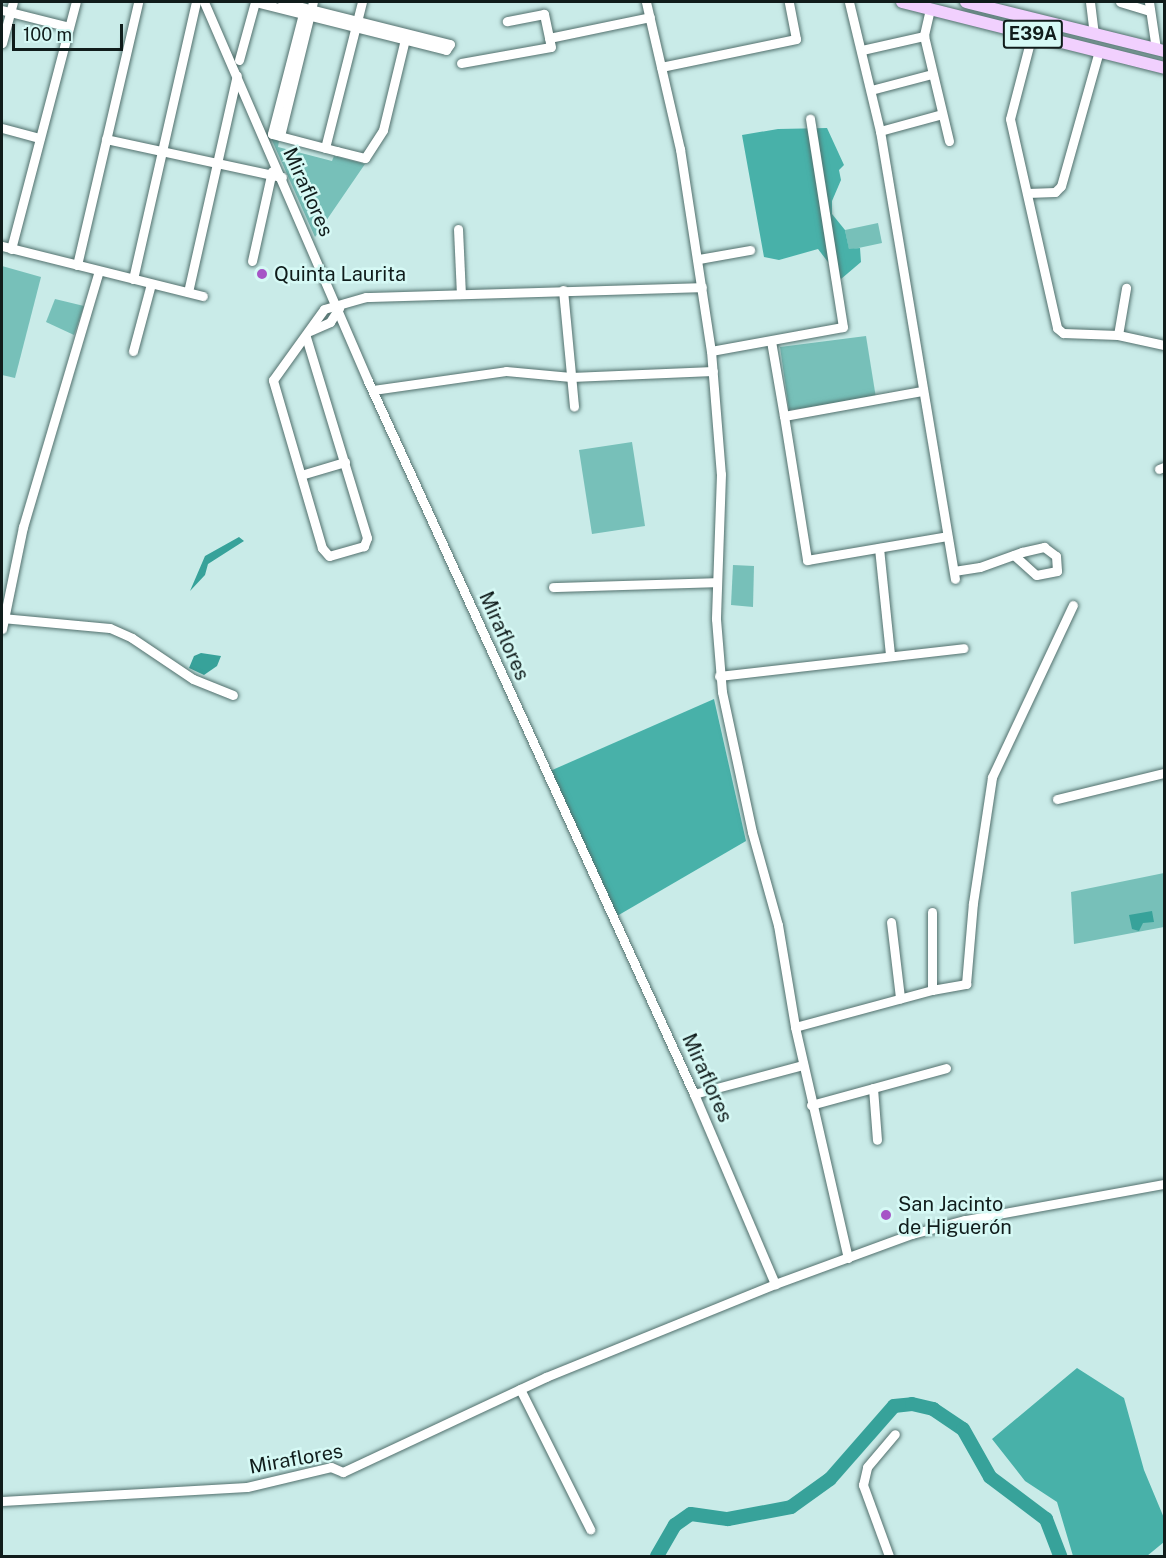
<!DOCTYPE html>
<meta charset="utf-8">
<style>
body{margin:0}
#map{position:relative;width:1166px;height:1558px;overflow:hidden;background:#c9ebe8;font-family:"Public Sans",sans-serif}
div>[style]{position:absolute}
.green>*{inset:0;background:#77c0b9}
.forest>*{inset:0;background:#48b1a9}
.water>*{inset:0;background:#37a29a}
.river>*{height:14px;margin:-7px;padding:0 7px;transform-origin:7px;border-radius:7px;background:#37a29a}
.roads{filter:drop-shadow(0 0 2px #52706d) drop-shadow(0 0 2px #52706d)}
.minor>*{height:9px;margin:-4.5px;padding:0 4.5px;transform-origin:4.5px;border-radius:4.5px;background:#fff}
.major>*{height:12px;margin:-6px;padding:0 6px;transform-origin:6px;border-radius:6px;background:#f1d0fe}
.dots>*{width:16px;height:16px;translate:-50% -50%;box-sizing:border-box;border:3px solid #d6f9f5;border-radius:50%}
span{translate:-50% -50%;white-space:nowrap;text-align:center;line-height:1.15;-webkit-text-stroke:5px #d6f9f5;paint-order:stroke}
.shield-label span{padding:2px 4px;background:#d6f9f5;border:2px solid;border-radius:4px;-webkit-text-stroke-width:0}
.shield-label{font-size:18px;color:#101c1b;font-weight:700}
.street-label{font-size:20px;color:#101c1b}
.poi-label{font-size:20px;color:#101c1b}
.left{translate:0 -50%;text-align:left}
.frame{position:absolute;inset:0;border:3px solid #101c1b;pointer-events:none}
.scale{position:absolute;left:12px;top:24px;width:111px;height:27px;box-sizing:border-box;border:3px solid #101c1b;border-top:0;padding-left:8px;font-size:18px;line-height:21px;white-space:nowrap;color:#101c1b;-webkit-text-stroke:4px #d6f9f5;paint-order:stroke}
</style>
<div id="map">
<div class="green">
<div style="clip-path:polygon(271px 138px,279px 141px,278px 147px,332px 161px,334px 156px,365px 164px,315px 237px)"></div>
<div style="clip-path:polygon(878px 223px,882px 243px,849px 250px,845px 230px)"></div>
<div style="clip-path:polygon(2px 266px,41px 277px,15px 378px,2px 375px)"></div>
<div style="clip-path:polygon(55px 299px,84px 306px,74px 335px,46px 322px)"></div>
<div style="clip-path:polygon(866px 336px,876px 398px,789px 410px,780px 347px)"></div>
<div style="clip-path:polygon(632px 442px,645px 526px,592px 534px,579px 450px)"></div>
<div style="clip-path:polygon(733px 565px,754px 566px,753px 607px,731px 605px)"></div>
<div style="clip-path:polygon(1164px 873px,1164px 927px,1074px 944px,1071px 892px)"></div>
</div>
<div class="forest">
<div style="clip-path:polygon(827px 128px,844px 165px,839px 170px,841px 180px,832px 201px,832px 214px,845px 230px,849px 249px,860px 248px,861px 262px,841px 279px,818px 249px,779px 260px,764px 257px,742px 135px,778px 129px)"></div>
<div style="clip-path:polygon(714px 699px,746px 841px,617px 916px,550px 771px)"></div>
<div style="clip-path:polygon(1077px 1368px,1124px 1398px,1144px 1470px,1164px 1518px,1164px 1542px,1147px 1556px,1073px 1556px,1057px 1502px,1025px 1481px,992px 1439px)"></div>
</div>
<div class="water">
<div style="clip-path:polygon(239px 537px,244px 541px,208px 564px,205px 575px,190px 591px,205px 556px)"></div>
<div style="clip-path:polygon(201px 653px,221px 656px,217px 666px,204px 675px,189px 668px,194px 656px)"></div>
<div style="clip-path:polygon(1152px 911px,1154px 922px,1143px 923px,1139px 931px,1132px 929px,1129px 915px)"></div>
</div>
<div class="river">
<div style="left:657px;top:1556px;width:36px;rotate:-60deg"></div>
<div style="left:675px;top:1525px;width:19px;rotate:-35deg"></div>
<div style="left:691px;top:1514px;width:37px;rotate:8deg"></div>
<div style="left:728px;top:1519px;width:64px;rotate:-10.8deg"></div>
<div style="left:791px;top:1507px;width:48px;rotate:-35.7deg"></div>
<div style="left:830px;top:1479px;width:97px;rotate:-48.8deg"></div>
<div style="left:894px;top:1406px;width:18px;rotate:-6deg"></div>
<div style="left:912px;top:1404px;width:22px;rotate:13deg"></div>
<div style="left:933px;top:1409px;width:36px;rotate:34deg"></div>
<div style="left:963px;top:1429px;width:55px;rotate:60.6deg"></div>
<div style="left:990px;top:1477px;width:70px;rotate:36.9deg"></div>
<div style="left:1046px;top:1519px;width:40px;rotate:69deg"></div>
</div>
<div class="roads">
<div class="minor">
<div style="left:204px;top:2px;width:413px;rotate:66.6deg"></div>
<div style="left:368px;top:381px;width:784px;rotate:65.43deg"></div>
<div style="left:694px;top:1094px;width:207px;rotate:66.9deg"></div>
<div style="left:255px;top:2px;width:197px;rotate:14.1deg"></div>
<div style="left:446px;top:50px;width:7px;rotate:-56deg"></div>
<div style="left:450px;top:44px;width:173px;rotate:-166deg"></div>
<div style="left:646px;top:2px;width:151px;rotate:77deg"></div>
<div style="left:680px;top:149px;width:204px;rotate:81.3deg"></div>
<div style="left:711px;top:351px;width:123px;rotate:85.4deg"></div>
<div style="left:721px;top:474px;width:145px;rotate:92deg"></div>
<div style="left:716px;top:619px;width:73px;rotate:85.3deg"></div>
<div style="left:722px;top:692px;width:143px;rotate:77.9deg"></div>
<div style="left:752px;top:832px;width:97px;rotate:74.4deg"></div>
<div style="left:778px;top:925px;width:103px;rotate:80.5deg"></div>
<div style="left:795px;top:1027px;width:237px;rotate:77.1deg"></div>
<div style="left:849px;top:2px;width:133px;rotate:76.5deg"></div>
<div style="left:880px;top:131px;width:454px;rotate:80.5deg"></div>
<div style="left:1090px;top:2px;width:31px;rotate:83deg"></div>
<div style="left:1120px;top:2px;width:31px;rotate:17deg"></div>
<div style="left:1149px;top:2px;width:48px;rotate:81.5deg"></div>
<div style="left:930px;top:9px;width:28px;rotate:103deg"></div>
<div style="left:924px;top:36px;width:108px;rotate:76.6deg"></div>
<div style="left:2px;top:10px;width:69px;rotate:14.2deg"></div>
<div style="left:304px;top:10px;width:128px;rotate:104.5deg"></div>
<div style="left:272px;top:134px;width:67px;rotate:14.7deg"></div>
<div style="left:337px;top:151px;width:29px;rotate:14deg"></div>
<div style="left:365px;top:158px;width:33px;rotate:-57deg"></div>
<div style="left:383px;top:130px;width:98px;rotate:-76.4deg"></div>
<div style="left:1036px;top:19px;width:103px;rotate:104.6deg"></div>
<div style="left:1010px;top:119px;width:214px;rotate:77.3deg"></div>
<div style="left:1057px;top:328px;width:8px;rotate:40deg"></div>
<div style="left:1063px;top:333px;width:55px;rotate:2.1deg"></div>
<div style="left:1118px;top:335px;width:47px;rotate:12.3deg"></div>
<div style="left:549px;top:38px;width:103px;rotate:-11.7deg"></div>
<div style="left:2px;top:43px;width:42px;rotate:-75deg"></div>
<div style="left:862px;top:50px;width:64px;rotate:-12.7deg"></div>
<div style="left:239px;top:60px;width:60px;rotate:-74.6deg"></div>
<div style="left:461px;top:63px;width:91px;rotate:-10.1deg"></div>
<div style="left:551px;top:47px;width:34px;rotate:-102deg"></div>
<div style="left:544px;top:14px;width:38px;rotate:169deg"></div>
<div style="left:661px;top:67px;width:138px;rotate:-11.7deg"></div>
<div style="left:796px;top:39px;width:38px;rotate:-101deg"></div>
<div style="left:871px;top:90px;width:63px;rotate:-14.7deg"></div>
<div style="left:2px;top:128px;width:39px;rotate:15deg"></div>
<div style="left:880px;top:131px;width:64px;rotate:-15.3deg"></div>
<div style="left:280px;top:136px;width:138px;rotate:-76.2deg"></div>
<div style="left:106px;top:139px;width:180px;rotate:12.2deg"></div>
<div style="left:325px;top:148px;width:151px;rotate:-75.8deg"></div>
<div style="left:1027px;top:193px;width:28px;rotate:-2deg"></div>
<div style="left:1055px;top:192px;width:8px;rotate:-45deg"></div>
<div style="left:1061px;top:186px;width:140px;rotate:-74.3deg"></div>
<div style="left:458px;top:229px;width:65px;rotate:87.4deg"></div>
<div style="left:2px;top:246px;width:207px;rotate:14deg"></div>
<div style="left:11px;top:249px;width:255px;rotate:-75.3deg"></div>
<div style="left:699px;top:259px;width:52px;rotate:-10deg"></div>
<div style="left:252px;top:261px;width:92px;rotate:-77.5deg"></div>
<div style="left:77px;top:265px;width:270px;rotate:-76.9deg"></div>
<div style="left:133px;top:279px;width:284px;rotate:-77.2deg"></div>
<div style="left:563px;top:290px;width:117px;rotate:84.6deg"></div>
<div style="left:188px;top:292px;width:222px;rotate:-77.3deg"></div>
<div style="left:310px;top:331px;width:22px;rotate:-24deg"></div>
<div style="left:330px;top:322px;width:17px;rotate:-57deg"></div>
<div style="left:1118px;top:335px;width:48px;rotate:-80.3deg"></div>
<div style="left:306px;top:337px;width:210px;rotate:73.1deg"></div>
<div style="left:367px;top:538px;width:9px;rotate:111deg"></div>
<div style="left:364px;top:546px;width:36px;rotate:164deg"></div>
<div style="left:329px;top:556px;width:11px;rotate:-131deg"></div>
<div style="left:322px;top:548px;width:175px;rotate:-106.3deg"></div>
<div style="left:273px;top:380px;width:87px;rotate:-54.3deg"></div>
<div style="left:324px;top:309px;width:44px;rotate:-15.9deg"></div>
<div style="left:366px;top:297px;width:336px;rotate:-1.7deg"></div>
<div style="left:771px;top:341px;width:76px;rotate:80.2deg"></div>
<div style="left:784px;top:416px;width:140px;rotate:-10.3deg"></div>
<div style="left:133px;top:351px;width:69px;rotate:-75deg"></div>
<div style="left:711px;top:351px;width:134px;rotate:-10.3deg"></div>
<div style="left:843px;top:327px;width:211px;rotate:-99deg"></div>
<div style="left:373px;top:390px;width:134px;rotate:-8.1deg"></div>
<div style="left:506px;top:371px;width:65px;rotate:5.3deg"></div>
<div style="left:571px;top:377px;width:142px;rotate:-2.4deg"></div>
<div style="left:784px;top:416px;width:146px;rotate:80.9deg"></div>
<div style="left:807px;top:560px;width:142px;rotate:-9.7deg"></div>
<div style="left:1159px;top:469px;width:5px;rotate:-22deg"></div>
<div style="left:301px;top:475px;width:46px;rotate:-16.5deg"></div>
<div style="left:879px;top:548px;width:108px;rotate:84.1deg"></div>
<div style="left:954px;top:571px;width:26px;rotate:-9deg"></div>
<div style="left:980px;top:567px;width:45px;rotate:-19.7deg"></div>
<div style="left:1022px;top:552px;width:23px;rotate:-13deg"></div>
<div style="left:1044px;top:547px;width:15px;rotate:37deg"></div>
<div style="left:1056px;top:556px;width:15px;rotate:86deg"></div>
<div style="left:1057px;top:571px;width:21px;rotate:169deg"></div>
<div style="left:1036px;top:575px;width:30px;rotate:-138deg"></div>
<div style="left:553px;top:587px;width:164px;rotate:-1.7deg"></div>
<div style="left:2px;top:618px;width:108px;rotate:5.3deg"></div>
<div style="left:110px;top:628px;width:24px;rotate:24deg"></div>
<div style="left:132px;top:638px;width:73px;rotate:33.9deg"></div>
<div style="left:193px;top:679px;width:43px;rotate:21.8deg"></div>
<div style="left:2px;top:629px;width:104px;rotate:-78.4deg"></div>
<div style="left:23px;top:527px;width:267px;rotate:-73.5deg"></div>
<div style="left:719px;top:676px;width:246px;rotate:-6.5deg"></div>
<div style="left:1057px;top:799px;width:110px;rotate:-13.7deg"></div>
<div style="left:891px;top:922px;width:77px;rotate:83.2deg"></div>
<div style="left:932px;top:990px;width:78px;rotate:-90deg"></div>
<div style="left:795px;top:1027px;width:142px;rotate:-15.1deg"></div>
<div style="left:932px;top:990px;width:35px;rotate:-10deg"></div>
<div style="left:966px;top:984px;width:81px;rotate:-85.1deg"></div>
<div style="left:973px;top:903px;width:127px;rotate:-81.4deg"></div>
<div style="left:992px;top:777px;width:190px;rotate:-64.8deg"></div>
<div style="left:873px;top:1088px;width:52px;rotate:85.6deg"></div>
<div style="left:694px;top:1094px;width:113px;rotate:-14.9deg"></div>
<div style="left:811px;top:1105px;width:140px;rotate:-15.3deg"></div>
<div style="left:520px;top:1389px;width:157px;rotate:63.4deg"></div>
<div style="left:2px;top:1501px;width:245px;rotate:-3.3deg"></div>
<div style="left:247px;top:1487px;width:86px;rotate:-13.4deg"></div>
<div style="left:331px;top:1467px;width:13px;rotate:23deg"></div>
<div style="left:343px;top:1472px;width:224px;rotate:-25.1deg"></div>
<div style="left:546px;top:1377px;width:247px;rotate:-22.1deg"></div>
<div style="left:775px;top:1284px;width:146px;rotate:-20.1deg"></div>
<div style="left:912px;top:1234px;width:55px;rotate:-14.8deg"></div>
<div style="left:965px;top:1220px;width:202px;rotate:-10.3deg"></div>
<div style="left:889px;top:1556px;width:76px;rotate:-110.1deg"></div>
<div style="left:863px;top:1485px;width:18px;rotate:-77deg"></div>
<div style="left:867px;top:1467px;width:43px;rotate:-49.7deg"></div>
</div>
<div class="major">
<div style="left:902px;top:2px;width:270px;rotate:14.1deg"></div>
<div style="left:966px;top:2px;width:204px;rotate:13.9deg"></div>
</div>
</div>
<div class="dots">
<div style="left:262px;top:274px;background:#a655c6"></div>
<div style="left:886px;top:1215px;background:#a655c6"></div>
</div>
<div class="shield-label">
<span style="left:1033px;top:34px">E39A</span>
</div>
<div class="street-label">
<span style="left:308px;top:192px;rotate:66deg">Miraflores</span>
<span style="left:504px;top:636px;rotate:66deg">Miraflores</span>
<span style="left:707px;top:1078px;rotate:66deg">Miraflores</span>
<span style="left:296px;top:1459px;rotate:-10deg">Miraflores</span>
</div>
<div class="poi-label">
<span class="left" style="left:274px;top:274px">Quinta Laurita</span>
<span class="left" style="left:898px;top:1216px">San Jacinto<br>de Higuerón</span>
</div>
<div class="frame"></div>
<div class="scale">100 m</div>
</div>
